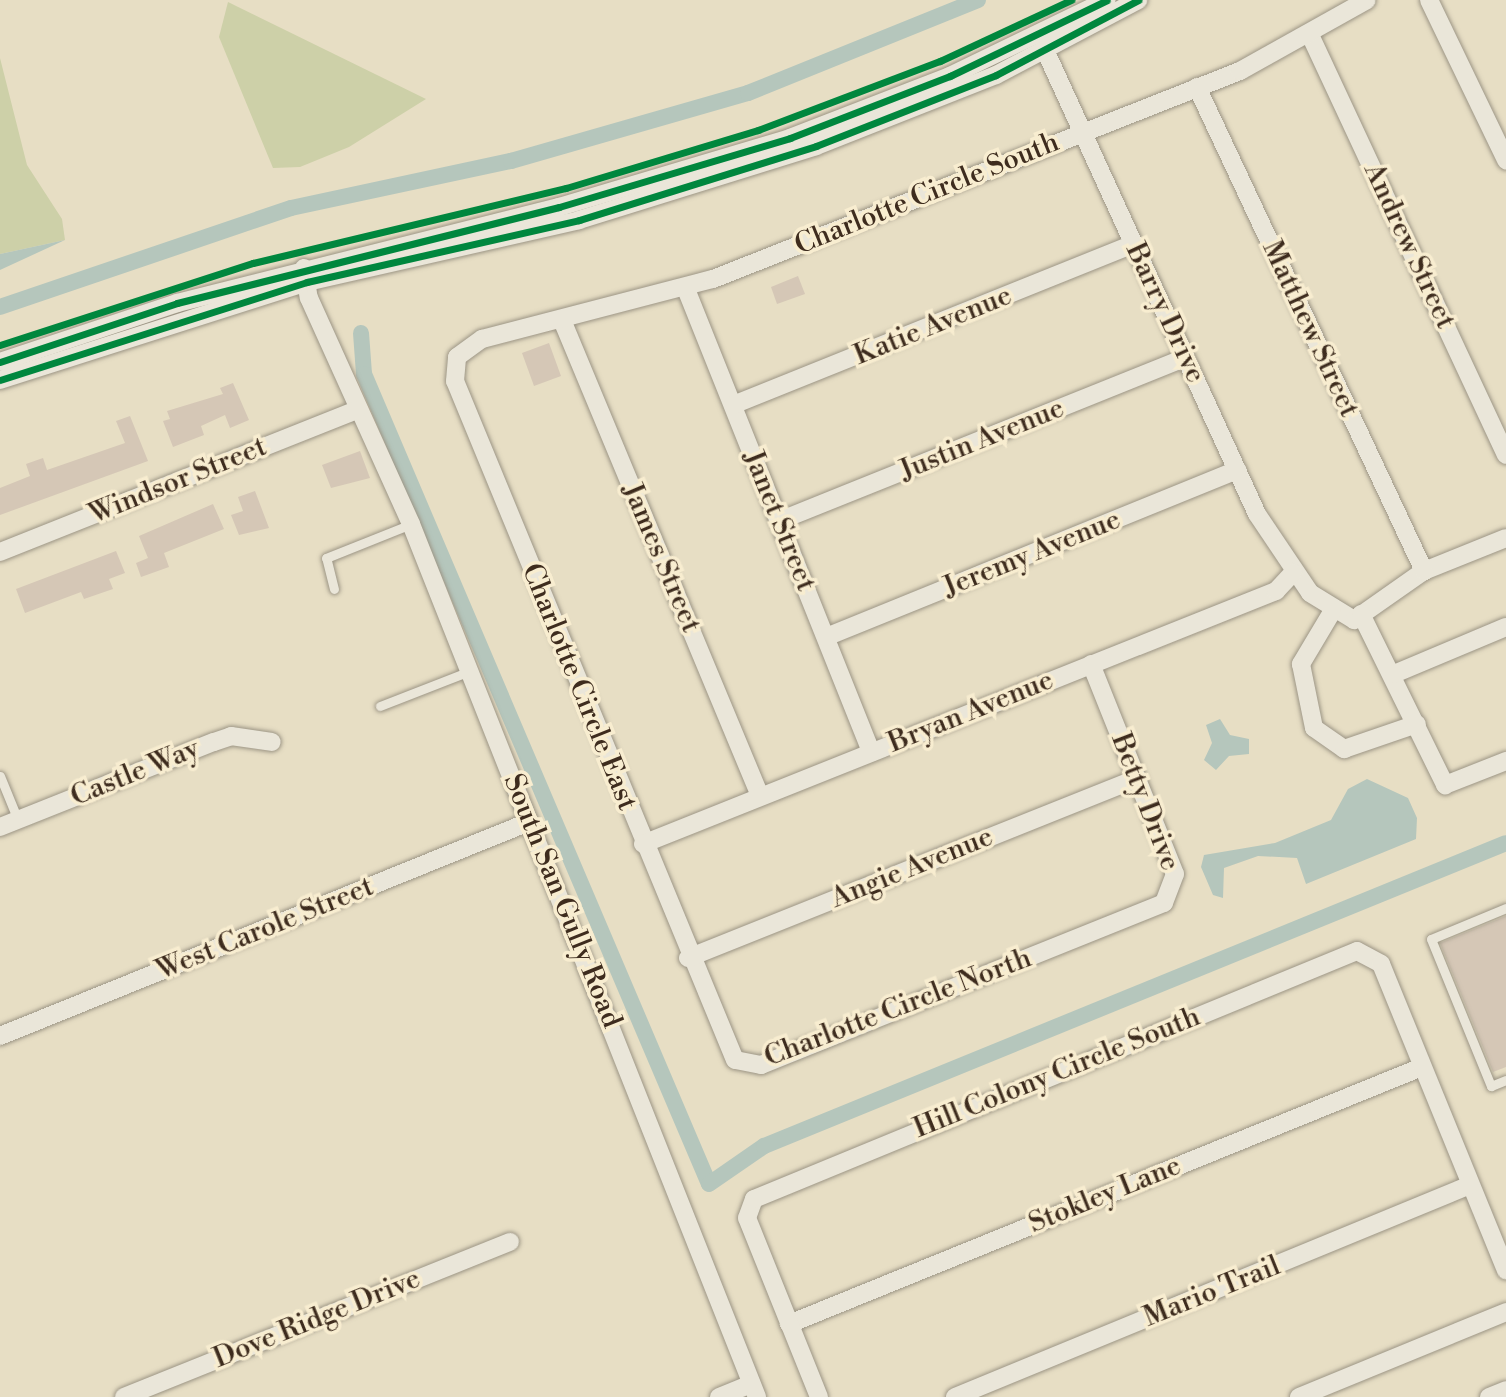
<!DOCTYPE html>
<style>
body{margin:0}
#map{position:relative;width:1506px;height:1397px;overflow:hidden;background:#e7dec4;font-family:"Libre Bodoni",serif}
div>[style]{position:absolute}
.green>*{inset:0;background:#cdd0a8}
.water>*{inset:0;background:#b5c6bc}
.canal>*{height:16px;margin:-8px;padding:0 8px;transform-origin:8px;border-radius:8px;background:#b5c6bc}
.building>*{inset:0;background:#d5c7b6}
.roads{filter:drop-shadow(0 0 2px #9c9585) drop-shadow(0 0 2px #9c9585)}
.lane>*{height:9px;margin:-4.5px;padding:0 4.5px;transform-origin:4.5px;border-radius:4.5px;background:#eae6d9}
.street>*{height:18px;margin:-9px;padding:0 9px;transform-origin:9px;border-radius:9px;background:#eae6d9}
.cycleway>*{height:7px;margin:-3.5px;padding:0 3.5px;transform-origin:3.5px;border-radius:3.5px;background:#00873e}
span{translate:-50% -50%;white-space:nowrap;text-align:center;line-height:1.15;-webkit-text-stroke:7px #f8edd0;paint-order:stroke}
.street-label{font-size:28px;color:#3e2c1e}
</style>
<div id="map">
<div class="green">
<div style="clip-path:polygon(228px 2px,426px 99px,349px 147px,300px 167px,273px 168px,219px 37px)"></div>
<div style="clip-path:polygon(0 58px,27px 165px,62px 219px,65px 240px,0 254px)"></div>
</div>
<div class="water">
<div style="clip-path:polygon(65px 240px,0 270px,0 254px)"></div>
<div style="clip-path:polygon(1220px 719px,1230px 735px,1249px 739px,1249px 754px,1229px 756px,1216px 770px,1204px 760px,1212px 743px,1206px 725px)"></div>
<div style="clip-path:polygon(1367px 779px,1408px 798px,1417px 818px,1416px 839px,1306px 884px,1297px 858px,1258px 856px,1224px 868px,1223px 898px,1213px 895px,1201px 867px,1204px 855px,1275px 843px,1331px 820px,1348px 789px)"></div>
</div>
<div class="canal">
<div style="left:0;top:307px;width:307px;rotate:-18.8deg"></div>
<div style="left:291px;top:208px;width:225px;rotate:-12.1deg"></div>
<div style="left:511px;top:161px;width:247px;rotate:-16deg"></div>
<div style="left:748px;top:93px;width:248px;rotate:-22deg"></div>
<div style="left:361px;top:333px;width:41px;rotate:85.8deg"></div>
<div style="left:364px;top:374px;width:880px;rotate:66.93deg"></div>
<div style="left:709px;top:1184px;width:67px;rotate:-34.6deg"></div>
<div style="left:764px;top:1146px;width:801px;rotate:-22.21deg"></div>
</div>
<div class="building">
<div style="clip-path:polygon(798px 276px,805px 294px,777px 304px,771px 287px)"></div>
<div style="clip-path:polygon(549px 343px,561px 376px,534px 386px,522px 353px)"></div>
<div style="clip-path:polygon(233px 383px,249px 420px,230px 428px,225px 415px,201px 426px,204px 435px,173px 447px,163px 421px,170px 419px,167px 411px,223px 394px,220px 388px)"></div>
<div style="clip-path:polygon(130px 416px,148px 461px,0 515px,0 488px,30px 476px,26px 464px,43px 458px,47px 470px,125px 443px,116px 421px)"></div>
<div style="clip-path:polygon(360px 451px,370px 478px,331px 488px,322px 465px)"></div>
<div style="clip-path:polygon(255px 491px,269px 528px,239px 535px,231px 515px,243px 511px,238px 497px)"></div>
<div style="clip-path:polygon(213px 504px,224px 529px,164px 553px,169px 567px,141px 577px,136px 563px,148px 558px,139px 536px)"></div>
<div style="clip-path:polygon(116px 551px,125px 573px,109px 579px,113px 589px,84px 599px,81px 592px,25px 613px,16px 589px)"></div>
<div style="clip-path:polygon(1506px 916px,1506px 1067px,1493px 1072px,1440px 943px)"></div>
</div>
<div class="roads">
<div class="lane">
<div style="left:334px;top:589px;width:32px;rotate:-104deg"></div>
<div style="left:326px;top:558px;width:92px;rotate:-21.8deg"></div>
<div style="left:380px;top:706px;width:97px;rotate:-21.3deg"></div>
<div style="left:0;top:776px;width:48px;rotate:67.8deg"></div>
<div style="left:1506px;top:908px;width:81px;rotate:157.5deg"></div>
<div style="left:1431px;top:939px;width:159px;rotate:67.8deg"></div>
<div style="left:1491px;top:1086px;width:16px;rotate:-22deg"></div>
</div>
<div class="street">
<div style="left:1429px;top:0;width:178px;rotate:64.3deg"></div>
<div style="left:1311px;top:37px;width:461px;rotate:65deg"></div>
<div style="left:1045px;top:50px;width:510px;rotate:65.44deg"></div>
<div style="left:1257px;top:514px;width:95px;rotate:56.1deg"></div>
<div style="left:1310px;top:593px;width:52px;rotate:31.5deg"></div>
<div style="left:1354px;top:620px;width:85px;rotate:-35deg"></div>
<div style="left:1424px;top:571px;width:88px;rotate:-21.9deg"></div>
<div style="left:1197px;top:87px;width:535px;rotate:64.87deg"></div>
<div style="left:304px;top:268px;width:30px;rotate:81deg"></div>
<div style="left:309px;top:298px;width:248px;rotate:65.7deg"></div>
<div style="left:411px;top:524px;width:939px;rotate:68.38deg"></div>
<div style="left:686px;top:289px;width:499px;rotate:68.2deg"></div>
<div style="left:562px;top:320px;width:516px;rotate:67.41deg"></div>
<div style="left:0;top:362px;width:187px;rotate:-18.4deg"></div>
<div style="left:177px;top:303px;width:394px;rotate:-14.1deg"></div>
<div style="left:559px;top:207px;width:241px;rotate:-16.6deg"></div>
<div style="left:790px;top:138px;width:172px;rotate:-21.2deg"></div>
<div style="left:950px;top:76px;width:174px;rotate:-25.8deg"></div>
<div style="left:0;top:380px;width:322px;rotate:-17.7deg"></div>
<div style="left:307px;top:282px;width:279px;rotate:-12.8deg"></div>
<div style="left:579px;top:220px;width:248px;rotate:-17.3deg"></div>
<div style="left:816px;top:146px;width:193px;rotate:-21.5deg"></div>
<div style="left:996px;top:75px;width:161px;rotate:-27.8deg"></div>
<div style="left:733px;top:405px;width:430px;rotate:-21.9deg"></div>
<div style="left:779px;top:521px;width:437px;rotate:-21.9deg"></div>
<div style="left:0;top:552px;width:383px;rotate:-21.7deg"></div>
<div style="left:1332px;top:612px;width:61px;rotate:120.8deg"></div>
<div style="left:1301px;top:664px;width:65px;rotate:78.5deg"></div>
<div style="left:1314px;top:728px;width:37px;rotate:35deg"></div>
<div style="left:1344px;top:749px;width:77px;rotate:-18.9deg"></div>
<div style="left:1361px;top:614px;width:191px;rotate:63.8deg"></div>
<div style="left:1445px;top:785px;width:66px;rotate:-21.5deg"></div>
<div style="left:826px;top:637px;width:444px;rotate:-22.1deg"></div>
<div style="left:1091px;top:664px;width:226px;rotate:68.2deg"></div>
<div style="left:1175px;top:874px;width:31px;rotate:111deg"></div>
<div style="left:1164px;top:903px;width:434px;rotate:158.1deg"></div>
<div style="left:761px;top:1065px;width:26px;rotate:-169deg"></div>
<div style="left:735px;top:1060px;width:734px;rotate:-112.41deg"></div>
<div style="left:455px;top:381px;width:24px;rotate:-85deg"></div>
<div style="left:457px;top:357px;width:31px;rotate:-36deg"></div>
<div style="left:482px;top:339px;width:239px;rotate:-14.6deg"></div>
<div style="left:713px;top:279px;width:567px;rotate:-21.54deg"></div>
<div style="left:1240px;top:71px;width:145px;rotate:-29.2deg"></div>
<div style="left:1394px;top:674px;width:121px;rotate:-22.8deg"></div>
<div style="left:0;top:827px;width:230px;rotate:-21.7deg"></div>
<div style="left:214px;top:742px;width:18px;rotate:-19deg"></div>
<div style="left:231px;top:736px;width:41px;rotate:8.3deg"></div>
<div style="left:643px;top:844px;width:682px;rotate:-21.79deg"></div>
<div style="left:1276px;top:591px;width:25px;rotate:-47deg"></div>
<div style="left:688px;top:958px;width:484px;rotate:-21.8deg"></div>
<div style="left:0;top:1036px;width:571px;rotate:-22.03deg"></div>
<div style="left:789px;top:1324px;width:683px;rotate:-22.1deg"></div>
<div style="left:124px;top:1397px;width:416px;rotate:-21.9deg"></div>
<div style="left:719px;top:1397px;width:35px;rotate:-22deg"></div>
<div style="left:819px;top:1397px;width:193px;rotate:-111.9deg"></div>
<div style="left:747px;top:1218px;width:20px;rotate:-70deg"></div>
<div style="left:754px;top:1199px;width:652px;rotate:-22.36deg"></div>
<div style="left:1357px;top:951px;width:27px;rotate:28deg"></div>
<div style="left:1381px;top:964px;width:331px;rotate:67.8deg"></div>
<div style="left:955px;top:1397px;width:557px;rotate:-22.37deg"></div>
<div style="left:1299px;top:1397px;width:224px;rotate:-22.3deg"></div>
<div style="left:1489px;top:1397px;width:18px;rotate:-22deg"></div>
</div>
</div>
<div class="cycleway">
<div style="left:0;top:345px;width:266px;rotate:-18deg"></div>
<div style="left:253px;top:263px;width:322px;rotate:-13.5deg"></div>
<div style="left:566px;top:188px;width:201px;rotate:-16.8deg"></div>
<div style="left:758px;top:130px;width:195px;rotate:-20.8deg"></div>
<div style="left:940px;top:61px;width:145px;rotate:-25deg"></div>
<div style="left:0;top:362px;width:187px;rotate:-18.4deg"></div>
<div style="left:177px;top:303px;width:394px;rotate:-14.1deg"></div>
<div style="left:559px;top:207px;width:241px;rotate:-16.6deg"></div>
<div style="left:790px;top:138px;width:172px;rotate:-21.2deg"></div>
<div style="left:950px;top:76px;width:174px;rotate:-25.8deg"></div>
<div style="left:0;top:380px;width:322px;rotate:-17.7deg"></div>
<div style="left:307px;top:282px;width:279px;rotate:-12.8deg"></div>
<div style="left:579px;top:220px;width:248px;rotate:-17.3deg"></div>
<div style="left:816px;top:146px;width:193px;rotate:-21.5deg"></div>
<div style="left:996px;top:75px;width:161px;rotate:-27.8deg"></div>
</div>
<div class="street-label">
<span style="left:927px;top:194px;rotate:-22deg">Charlotte Circle South</span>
<span style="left:1409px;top:246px;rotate:65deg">Andrew Street</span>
<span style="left:1165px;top:313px;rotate:65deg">Barry Drive</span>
<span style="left:933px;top:326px;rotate:-22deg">Katie Avenue</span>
<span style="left:1310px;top:329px;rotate:65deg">Matthew Street</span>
<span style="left:982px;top:440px;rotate:-22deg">Justin Avenue</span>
<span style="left:178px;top:481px;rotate:-22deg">Windsor Street</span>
<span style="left:779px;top:521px;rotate:68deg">Janet Street</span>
<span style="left:1032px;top:554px;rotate:-22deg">Jeremy Avenue</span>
<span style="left:661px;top:558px;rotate:67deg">James Street</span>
<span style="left:579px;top:687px;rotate:68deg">Charlotte Circle East</span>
<span style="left:971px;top:712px;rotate:-22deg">Bryan Avenue</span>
<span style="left:135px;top:773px;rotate:-22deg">Castle Way</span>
<span style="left:1145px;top:802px;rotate:69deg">Betty Drive</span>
<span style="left:912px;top:868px;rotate:-22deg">Angie Avenue</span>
<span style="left:562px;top:901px;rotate:68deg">South San Gully Road</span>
<span style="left:265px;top:929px;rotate:-22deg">West Carole Street</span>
<span style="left:898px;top:1008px;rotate:-21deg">Charlotte Circle North</span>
<span style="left:1057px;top:1073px;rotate:-22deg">Hill Colony Circle South</span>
<span style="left:1105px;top:1195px;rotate:-22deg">Stokley Lane</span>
<span style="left:1212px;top:1292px;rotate:-22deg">Mario Trail</span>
<span style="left:317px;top:1319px;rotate:-22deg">Dove Ridge Drive</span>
</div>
</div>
